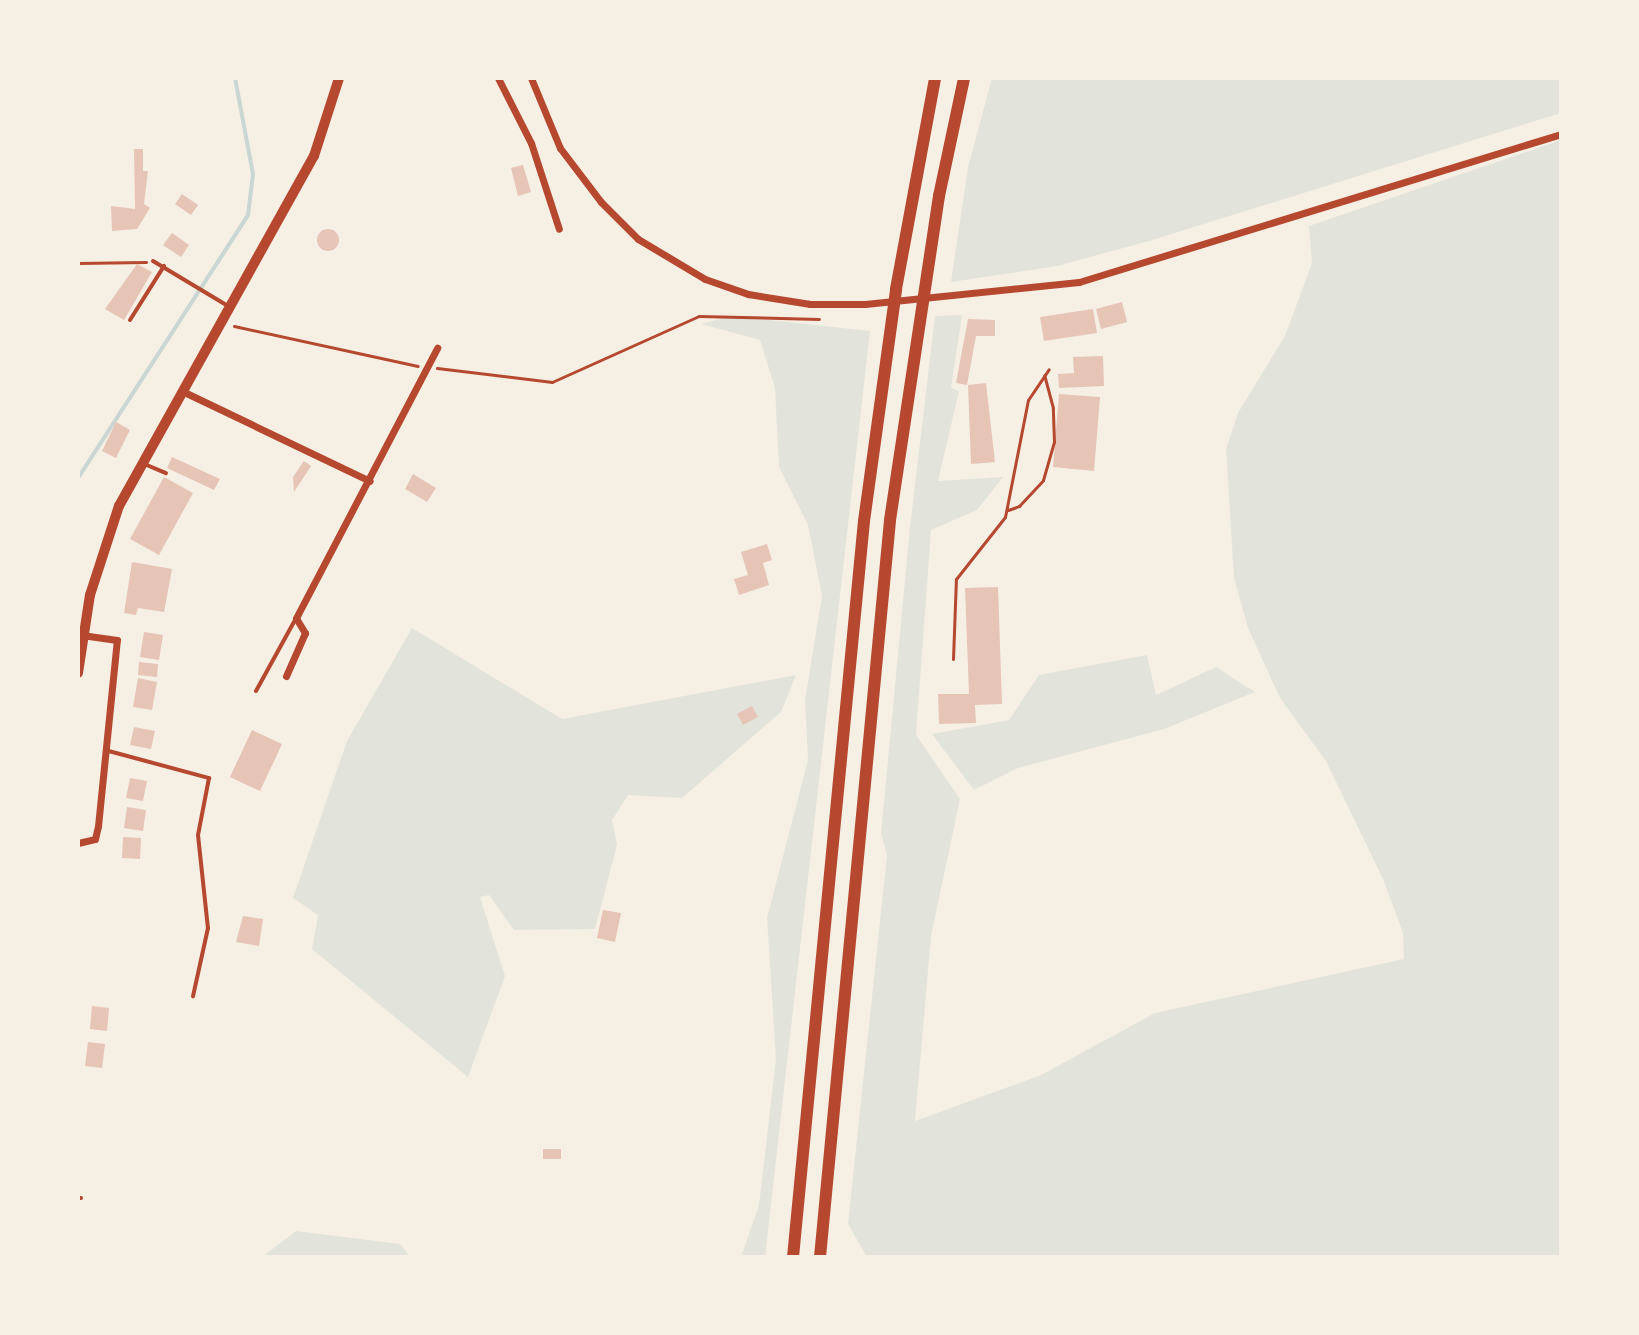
<!DOCTYPE html>
<style>
body{margin:0}
#map{position:relative;width:1639px;height:1335px;overflow:hidden;background:#f6efe4;font-family:"Alegreya Sans",sans-serif}
div>[style]{position:absolute}
.green>*{inset:0;background:#e2e4dc}
.stream>*{height:4px;margin:-2px;padding:0 2px;transform-origin:2px;border-radius:2px;background:#c9d6d2}
.building>*{inset:0;background:#e6c5b7}
.round{border-radius:50%}
.path>*{height:3px;margin:-1.5px;padding:0 1.5px;transform-origin:1.5px;border-radius:1.5px;background:#b5482f}
.service>*{height:4px;margin:-2px;padding:0 2px;transform-origin:2px;border-radius:2px;background:#b5482f}
.minor>*{height:7px;margin:-3.5px;padding:0 3.5px;transform-origin:3.5px;border-radius:3.5px;background:#b5482f}
.secondary>*{height:10px;margin:-5px;padding:0 5px;transform-origin:5px;border-radius:5px;background:#b5482f}
.trunk>*{height:12px;margin:-6px;padding:0 6px;transform-origin:6px;border-radius:6px;background:#b5482f}
span{translate:-50% -50%;white-space:nowrap;text-align:center;line-height:1.15;-webkit-text-stroke:8px #f6efe4;paint-order:stroke}
.frame{position:absolute;inset:0;border:80px solid #f6efe4;pointer-events:none}
</style>
<div id="map">
<div class="green">
<div style="clip-path:polygon(992px 78px,1561px 78px,1561px 113px,1149px 241px,1057px 266px,951px 282px,968px 167px)"></div>
<div style="clip-path:polygon(1561px 140px,1561px 1257px,867px 1257px,848px 1224px,887px 855px,881px 834px,910px 527px,935px 316px,962px 315px,951px 388px,959px 391px,938px 481px,1003px 477px,977px 510px,931px 530px,916px 735px,960px 799px,931px 936px,915px 1121px,1041px 1075px,1155px 1013px,1404px 959px,1403px 933px,1383px 879px,1326px 761px,1280px 698px,1248px 628px,1234px 578px,1226px 449px,1238px 413px,1285px 336px,1301px 293px,1312px 263px,1309px 226px)"></div>
<div style="clip-path:polygon(732px 316px,870px 331px,765px 1257px,741px 1257px,759px 1205px,776px 1059px,767px 918px,808px 760px,805px 700px,822px 596px,808px 525px,779px 467px,775px 388px,760px 340px,701px 324px)"></div>
<div style="clip-path:polygon(412px 628px,562px 719px,796px 675px,781px 712px,682px 798px,628px 795px,612px 820px,617px 845px,595px 929px,514px 930px,489px 895px,480px 897px,505px 976px,468px 1077px,312px 949px,318px 915px,293px 898px,347px 741px)"></div>
<div style="clip-path:polygon(1147px 655px,1156px 695px,1216px 667px,1255px 692px,1164px 729px,1018px 768px,974px 790px,932px 734px,1009px 720px,1039px 675px)"></div>
<div style="clip-path:polygon(296px 1231px,400px 1244px,411px 1257px,262px 1257px)"></div>
</div>
<div class="stream">
<div style="left:78px;top:478px;width:313px;rotate:-57.1deg"></div>
<div style="left:248px;top:215px;width:41px;rotate:-83deg"></div>
<div style="left:253px;top:174px;width:98px;rotate:-100.6deg"></div>
</div>
<div class="building">
<div style="clip-path:polygon(134px 149px,143px 149px,143px 171px,148px 171px,144px 204px,150px 208px,137px 229px,112px 231px,111px 206px,135px 209px)"></div>
<div style="clip-path:polygon(523px 165px,531px 192px,518px 196px,511px 168px)"></div>
<div style="clip-path:polygon(182px 194px,198px 205px,191px 215px,175px 204px)"></div>
<div class="round" style="left:317px;top:229px;width:22px;height:22px"></div>
<div style="clip-path:polygon(172px 233px,189px 245px,181px 257px,163px 245px)"></div>
<div style="clip-path:polygon(137px 264px,152px 272px,124px 320px,105px 309px)"></div>
<div style="clip-path:polygon(1122px 302px,1127px 322px,1101px 329px,1096px 309px)"></div>
<div style="clip-path:polygon(1093px 309px,1097px 333px,1044px 341px,1040px 317px)"></div>
<div style="clip-path:polygon(968px 319px,995px 320px,995px 336px,976px 336px,967px 385px,956px 383px)"></div>
<div style="clip-path:polygon(1103px 356px,1104px 386px,1059px 388px,1058px 374px,1074px 373px,1073px 357px)"></div>
<div style="clip-path:polygon(986px 383px,995px 462px,971px 464px,968px 385px)"></div>
<div style="clip-path:polygon(1059px 394px,1100px 397px,1094px 471px,1053px 467px)"></div>
<div style="clip-path:polygon(116px 422px,130px 430px,116px 458px,102px 451px)"></div>
<div style="clip-path:polygon(172px 457px,220px 479px,214px 490px,167px 468px)"></div>
<div style="clip-path:polygon(304px 461px,311px 466px,294px 492px,293px 477px)"></div>
<div style="clip-path:polygon(413px 474px,436px 488px,427px 502px,405px 489px)"></div>
<div style="clip-path:polygon(164px 477px,193px 493px,159px 555px,130px 539px)"></div>
<div style="clip-path:polygon(767px 544px,772px 560px,763px 563px,769px 585px,739px 595px,734px 579px,748px 575px,741px 552px)"></div>
<div style="clip-path:polygon(132px 562px,172px 569px,164px 612px,138px 608px,136px 615px,124px 613px)"></div>
<div style="clip-path:polygon(998px 587px,1002px 704px,975px 705px,976px 723px,939px 724px,938px 694px,969px 694px,965px 588px)"></div>
<div style="clip-path:polygon(144px 632px,163px 635px,159px 660px,140px 657px)"></div>
<div style="clip-path:polygon(139px 662px,158px 664px,157px 677px,138px 675px)"></div>
<div style="clip-path:polygon(138px 678px,157px 682px,152px 710px,133px 707px)"></div>
<div style="clip-path:polygon(752px 706px,758px 717px,743px 725px,737px 714px)"></div>
<div style="clip-path:polygon(134px 727px,155px 731px,151px 749px,130px 745px)"></div>
<div style="clip-path:polygon(252px 730px,282px 744px,260px 791px,230px 777px)"></div>
<div style="clip-path:polygon(130px 778px,147px 781px,143px 801px,126px 798px)"></div>
<div style="clip-path:polygon(127px 807px,146px 810px,143px 831px,124px 828px)"></div>
<div style="clip-path:polygon(123px 837px,141px 838px,140px 859px,122px 858px)"></div>
<div style="clip-path:polygon(603px 910px,621px 913px,615px 942px,597px 938px)"></div>
<div style="clip-path:polygon(243px 916px,263px 919px,259px 946px,236px 942px)"></div>
<div style="clip-path:polygon(92px 1006px,109px 1008px,107px 1031px,90px 1029px)"></div>
<div style="clip-path:polygon(88px 1042px,105px 1044px,102px 1068px,85px 1066px)"></div>
<div style="clip-path:polygon(543px 1149px,561px 1149px,561px 1159px,543px 1159px)"></div>
</div>
<div class="path">
<div style="left:78px;top:263px;width:68px;rotate:-0.8deg"></div>
<div style="left:234px;top:326px;width:188px;rotate:12.3deg"></div>
<div style="left:437px;top:368px;width:116px;rotate:6.9deg"></div>
<div style="left:552px;top:382px;width:161px;rotate:-24.2deg"></div>
<div style="left:699px;top:316px;width:120px;rotate:1.4deg"></div>
<div style="left:1008px;top:510px;width:12px;rotate:-20deg"></div>
<div style="left:1019px;top:506px;width:35px;rotate:-47deg"></div>
<div style="left:1043px;top:480px;width:40px;rotate:-74deg"></div>
<div style="left:1054px;top:442px;width:34px;rotate:-92deg"></div>
<div style="left:1053px;top:408px;width:34px;rotate:-105deg"></div>
<div style="left:953px;top:659px;width:80px;rotate:-87.9deg"></div>
<div style="left:956px;top:579px;width:79px;rotate:-51.7deg"></div>
<div style="left:1005px;top:517px;width:119px;rotate:-78.9deg"></div>
<div style="left:1028px;top:400px;width:37px;rotate:-56deg"></div>
</div>
<div class="service">
<div style="left:153px;top:261px;width:87px;rotate:31deg"></div>
<div style="left:130px;top:320px;width:64px;rotate:-57.8deg"></div>
<div style="left:142px;top:463px;width:26px;rotate:23deg"></div>
<div style="left:256px;top:691px;width:81px;rotate:-61.2deg"></div>
<div style="left:105px;top:750px;width:108px;rotate:15.1deg"></div>
<div style="left:209px;top:778px;width:58px;rotate:100.9deg"></div>
<div style="left:198px;top:835px;width:94px;rotate:83.9deg"></div>
<div style="left:208px;top:928px;width:70px;rotate:102.4deg"></div>
<div style="left:78px;top:1198px;width:3px"></div>
</div>
<div class="minor">
<div style="left:498px;top:78px;width:73px;rotate:63.1deg"></div>
<div style="left:531px;top:143px;width:90px;rotate:72deg"></div>
<div style="left:531px;top:78px;width:76px;rotate:67.5deg"></div>
<div style="left:560px;top:148px;width:68px;rotate:52.8deg"></div>
<div style="left:601px;top:202px;width:52px;rotate:45deg"></div>
<div style="left:638px;top:239px;width:78px;rotate:30.8deg"></div>
<div style="left:705px;top:279px;width:46px;rotate:19.2deg"></div>
<div style="left:748px;top:294px;width:63px;rotate:9.2deg"></div>
<div style="left:810px;top:304px;width:55px"></div>
<div style="left:865px;top:304px;width:215px;rotate:-5.9deg"></div>
<div style="left:1079px;top:282px;width:504px;rotate:-17.07deg"></div>
<div style="left:182px;top:391px;width:208px;rotate:25.6deg"></div>
<div style="left:286px;top:676px;width:47px;rotate:-66.2deg"></div>
<div style="left:305px;top:633px;width:17px;rotate:-121deg"></div>
<div style="left:296px;top:618px;width:305px;rotate:-62.4deg"></div>
<div style="left:78px;top:843px;width:17px;rotate:-13deg"></div>
<div style="left:95px;top:839px;width:13px;rotate:-77deg"></div>
<div style="left:98px;top:826px;width:187px;rotate:-84.2deg"></div>
<div style="left:117px;top:640px;width:34px;rotate:-172deg"></div>
</div>
<div class="secondary">
<div style="left:78px;top:673px;width:79px;rotate:-81.3deg"></div>
<div style="left:90px;top:595px;width:94px;rotate:-72deg"></div>
<div style="left:119px;top:506px;width:401px;rotate:-60.9deg"></div>
<div style="left:314px;top:156px;width:82px;rotate:-72.2deg"></div>
</div>
<div class="trunk">
<div style="left:793px;top:1257px;width:739px;rotate:-84.49deg"></div>
<div style="left:864px;top:521px;width:234px;rotate:-82.1deg"></div>
<div style="left:896px;top:289px;width:215px;rotate:-79.5deg"></div>
<div style="left:820px;top:1257px;width:740px;rotate:-84.57deg"></div>
<div style="left:890px;top:520px;width:328px;rotate:-81.4deg"></div>
<div style="left:939px;top:196px;width:121px;rotate:-78deg"></div>
</div>
<div class="frame"></div>
</div>
